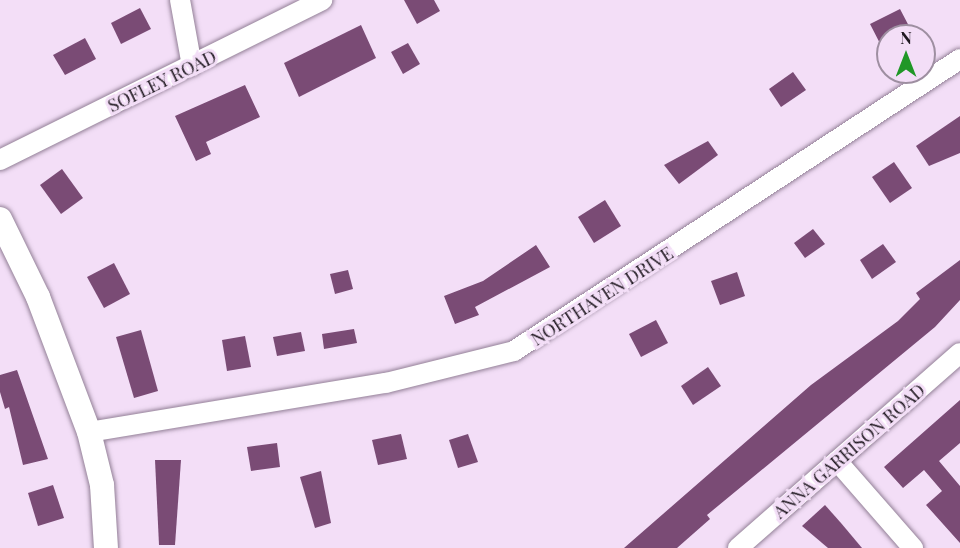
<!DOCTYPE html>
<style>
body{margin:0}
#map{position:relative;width:960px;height:548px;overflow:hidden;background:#f3def7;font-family:"Playfair Display",serif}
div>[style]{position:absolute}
.building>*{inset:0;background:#7a4b75}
.roads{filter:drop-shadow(0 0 2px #938097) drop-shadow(0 0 2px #938097)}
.minor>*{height:20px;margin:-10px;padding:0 10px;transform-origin:10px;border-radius:10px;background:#fff}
.tertiary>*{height:24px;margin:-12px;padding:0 12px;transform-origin:12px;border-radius:12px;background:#fff}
span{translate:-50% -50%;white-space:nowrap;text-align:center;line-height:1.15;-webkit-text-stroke:6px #f3def7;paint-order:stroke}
.street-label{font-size:18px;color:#1f1820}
.north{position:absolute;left:876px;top:24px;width:60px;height:60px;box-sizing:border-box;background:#f3def7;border:2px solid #9e8fa1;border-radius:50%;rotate:0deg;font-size:16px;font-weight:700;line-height:24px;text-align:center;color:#1f1820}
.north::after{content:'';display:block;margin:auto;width:21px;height:27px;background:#209727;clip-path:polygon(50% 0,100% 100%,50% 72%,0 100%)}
</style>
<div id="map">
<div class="building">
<div style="clip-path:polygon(404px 0,434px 0,440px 11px,417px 24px)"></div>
<div style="clip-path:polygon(140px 8px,151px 29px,121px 44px,111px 23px)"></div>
<div style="clip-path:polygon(900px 9px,911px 30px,888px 36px,888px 59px,870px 24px)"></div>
<div style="clip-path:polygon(361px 25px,376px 58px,299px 97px,284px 63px)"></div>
<div style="clip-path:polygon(85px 38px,96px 59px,65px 75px,53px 55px)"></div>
<div style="clip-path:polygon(408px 43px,420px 64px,403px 74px,391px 52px)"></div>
<div style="clip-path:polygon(793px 72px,806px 90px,781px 107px,769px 89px)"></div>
<div style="clip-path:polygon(245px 85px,260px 117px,206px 142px,211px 154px,196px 161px,175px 116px)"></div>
<div style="clip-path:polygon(960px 116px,960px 153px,929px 166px,916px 146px)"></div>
<div style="clip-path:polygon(708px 141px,718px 155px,679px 184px,664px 165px)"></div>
<div style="clip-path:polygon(894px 162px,912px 188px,890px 203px,872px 177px)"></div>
<div style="clip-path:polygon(62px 169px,83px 198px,61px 214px,40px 185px)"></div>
<div style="clip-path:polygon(605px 200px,621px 226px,594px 243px,578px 217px)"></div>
<div style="clip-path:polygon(813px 229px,825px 244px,805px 258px,794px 243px)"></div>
<div style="clip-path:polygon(883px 244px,896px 262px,872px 279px,860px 260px)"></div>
<div style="clip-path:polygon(536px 245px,550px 267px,475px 307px,479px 315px,455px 324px,444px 296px,483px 281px)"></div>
<div style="clip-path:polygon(960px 260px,960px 300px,935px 327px,707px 515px,710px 519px,677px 548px,624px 548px,811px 385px,898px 321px,920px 299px,916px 293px)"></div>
<div style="clip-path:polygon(114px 263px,130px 294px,104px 308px,87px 277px)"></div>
<div style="clip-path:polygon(348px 270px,353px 289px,335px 294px,330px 274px)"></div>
<div style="clip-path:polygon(737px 272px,745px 296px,720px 305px,711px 281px)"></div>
<div style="clip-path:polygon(656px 320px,668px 343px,641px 357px,629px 334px)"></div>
<div style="clip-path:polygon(354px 329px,357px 343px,324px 349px,322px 334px)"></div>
<div style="clip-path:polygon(141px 330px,158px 391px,134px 398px,116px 337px)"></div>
<div style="clip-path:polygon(301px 332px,305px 351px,277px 356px,273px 337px)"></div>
<div style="clip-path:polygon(245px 336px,251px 367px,227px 371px,222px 340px)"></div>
<div style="clip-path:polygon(708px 367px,721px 386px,693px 405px,681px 386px)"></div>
<div style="clip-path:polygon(17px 370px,48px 459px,23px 465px,9px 407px,5px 409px,0 392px,0 375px)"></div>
<div style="clip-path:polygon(960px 400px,960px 443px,939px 461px,960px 486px,960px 543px,926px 505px,942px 491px,924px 470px,903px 488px,884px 467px)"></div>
<div style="clip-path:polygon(401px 434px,407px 459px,378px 465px,372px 440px)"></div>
<div style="clip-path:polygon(468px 434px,478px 462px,458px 468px,449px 440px)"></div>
<div style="clip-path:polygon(277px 443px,280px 467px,251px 471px,247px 447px)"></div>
<div style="clip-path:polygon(155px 460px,181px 460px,175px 545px,159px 545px)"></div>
<div style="clip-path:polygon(321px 471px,331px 523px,315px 528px,300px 477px)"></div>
<div style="clip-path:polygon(53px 485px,64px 518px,38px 526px,28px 493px)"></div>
<div style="clip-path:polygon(825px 505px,841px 523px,862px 548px,828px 548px,802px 526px)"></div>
</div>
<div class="roads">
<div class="minor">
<div style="left:180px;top:0;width:67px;rotate:79.7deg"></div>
<div style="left:0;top:160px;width:360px;rotate:-26.4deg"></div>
<div style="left:89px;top:432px;width:301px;rotate:-9.4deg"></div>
<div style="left:386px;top:383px;width:132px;rotate:-14deg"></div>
<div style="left:514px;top:351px;width:533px;rotate:-33.21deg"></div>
<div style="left:837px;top:461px;width:116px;rotate:48.9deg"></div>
<div style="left:738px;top:548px;width:295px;rotate:-41.3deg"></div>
</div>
<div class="tertiary">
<div style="left:0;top:219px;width:87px;rotate:64deg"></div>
<div style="left:38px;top:297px;width:144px;rotate:69.3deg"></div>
<div style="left:89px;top:432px;width:55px;rotate:76.2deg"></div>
<div style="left:102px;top:485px;width:63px;rotate:86.4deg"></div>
</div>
</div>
<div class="street-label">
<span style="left:162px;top:81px;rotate:-26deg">SOFLEY ROAD</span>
<span style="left:602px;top:296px;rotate:-33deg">NORTHAVEN DRIVE</span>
<span style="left:849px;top:451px;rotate:-41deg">ANNA GARRISON ROAD</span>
</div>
<div class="north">N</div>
</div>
